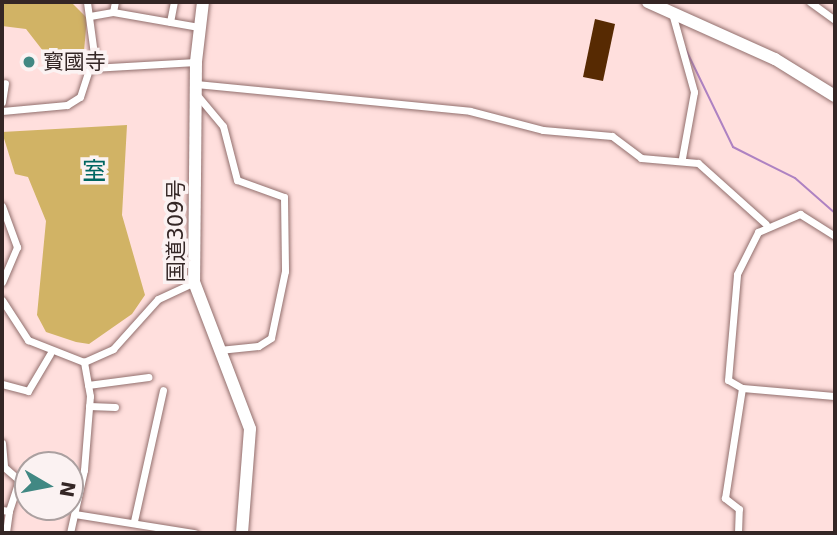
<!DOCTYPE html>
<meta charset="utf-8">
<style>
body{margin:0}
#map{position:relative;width:837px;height:535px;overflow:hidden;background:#ffdfdd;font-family:"DejaVu Sans","Noto Sans JP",sans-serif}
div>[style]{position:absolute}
.forest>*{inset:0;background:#d1b365}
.stream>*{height:2px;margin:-1px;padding:0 1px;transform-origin:1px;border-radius:1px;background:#ae82c2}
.building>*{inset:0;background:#572a02}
.roads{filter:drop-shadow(0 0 2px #926f6d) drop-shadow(0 0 2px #926f6d)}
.minor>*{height:7px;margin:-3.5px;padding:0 3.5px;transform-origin:3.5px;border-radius:3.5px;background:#fff}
.trunk>*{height:12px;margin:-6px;padding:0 6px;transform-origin:6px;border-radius:6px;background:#fff}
.dots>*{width:19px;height:19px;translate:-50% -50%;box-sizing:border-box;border:4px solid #fbf2f2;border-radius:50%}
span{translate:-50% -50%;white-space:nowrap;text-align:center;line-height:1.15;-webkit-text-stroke:7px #fbf2f2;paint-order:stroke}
.poi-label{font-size:21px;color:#342625}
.left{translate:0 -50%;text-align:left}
.street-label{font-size:21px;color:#342625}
.quarter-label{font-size:24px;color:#006661}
.frame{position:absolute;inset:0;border:4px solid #342625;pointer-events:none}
.north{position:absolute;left:14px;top:451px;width:70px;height:70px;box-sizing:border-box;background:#fbf2f2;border:2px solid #aba0a0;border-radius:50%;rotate:100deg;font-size:19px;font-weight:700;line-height:28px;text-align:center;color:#342625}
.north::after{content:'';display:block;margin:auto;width:24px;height:32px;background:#418883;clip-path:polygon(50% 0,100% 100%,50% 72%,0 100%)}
</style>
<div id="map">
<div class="forest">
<div style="clip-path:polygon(2px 2px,71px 2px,87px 18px,83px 62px,47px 56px,26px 29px,2px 26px)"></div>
<div style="clip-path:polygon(127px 125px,122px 215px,145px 295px,132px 314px,89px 344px,76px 342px,46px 332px,37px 315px,46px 221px,28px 177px,15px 174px,2px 132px)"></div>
</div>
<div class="stream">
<div style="left:685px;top:48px;width:110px;rotate:64.1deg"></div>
<div style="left:733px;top:147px;width:69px;rotate:26.6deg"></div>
<div style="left:795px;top:178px;width:53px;rotate:41.2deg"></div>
</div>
<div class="building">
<div style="clip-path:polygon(595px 19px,615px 24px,603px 81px,583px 77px)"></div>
</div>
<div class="roads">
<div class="minor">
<div style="left:810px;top:2px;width:31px;rotate:36deg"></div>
<div style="left:113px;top:12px;width:10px;rotate:-79deg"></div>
<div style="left:672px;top:13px;width:82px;rotate:74.4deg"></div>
<div style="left:694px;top:92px;width:67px;rotate:100.3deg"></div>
<div style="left:90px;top:16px;width:23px;rotate:-10deg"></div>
<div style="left:113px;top:12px;width:87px;rotate:9.9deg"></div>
<div style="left:170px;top:22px;width:20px;rotate:-79deg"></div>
<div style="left:92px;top:68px;width:104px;rotate:-3.3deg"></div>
<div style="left:196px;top:84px;width:275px;rotate:5.6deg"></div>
<div style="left:470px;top:111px;width:75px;rotate:14.6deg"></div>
<div style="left:543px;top:130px;width:69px;rotate:5deg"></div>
<div style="left:612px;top:136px;width:36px;rotate:37deg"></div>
<div style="left:641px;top:158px;width:57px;rotate:5deg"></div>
<div style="left:698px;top:163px;width:91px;rotate:41.9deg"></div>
<div style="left:197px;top:95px;width:40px;rotate:50deg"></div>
<div style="left:223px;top:126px;width:56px;rotate:75.5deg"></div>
<div style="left:237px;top:180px;width:50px;rotate:19.9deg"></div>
<div style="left:284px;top:197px;width:74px;rotate:89.2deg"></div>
<div style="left:285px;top:271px;width:68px;rotate:101.8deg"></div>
<div style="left:271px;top:338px;width:15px;rotate:148deg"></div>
<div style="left:258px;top:346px;width:39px;rotate:174deg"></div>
<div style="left:2px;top:102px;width:19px;rotate:-81deg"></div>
<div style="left:2px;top:111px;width:65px;rotate:-5.3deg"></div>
<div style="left:67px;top:105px;width:15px;rotate:-32deg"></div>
<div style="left:80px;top:97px;width:45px;rotate:-72deg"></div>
<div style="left:94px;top:54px;width:52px;rotate:-97.7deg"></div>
<div style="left:2px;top:206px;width:44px;rotate:69.9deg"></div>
<div style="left:17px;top:247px;width:38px;rotate:113deg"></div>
<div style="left:2px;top:300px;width:48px;rotate:57deg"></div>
<div style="left:28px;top:340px;width:60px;rotate:21.4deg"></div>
<div style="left:84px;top:362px;width:32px;rotate:-24deg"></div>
<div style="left:113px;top:349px;width:67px;rotate:-48deg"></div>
<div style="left:158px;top:299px;width:40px;rotate:-25deg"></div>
<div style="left:2px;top:384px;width:27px;rotate:15deg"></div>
<div style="left:28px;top:391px;width:43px;rotate:-59.3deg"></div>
<div style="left:88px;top:385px;width:61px;rotate:-7.6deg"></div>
<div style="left:834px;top:396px;width:92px;rotate:-175deg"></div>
<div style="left:742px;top:388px;width:16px;rotate:-150deg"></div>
<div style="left:728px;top:380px;width:106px;rotate:-85.1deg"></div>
<div style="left:737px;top:274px;width:47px;rotate:-63.4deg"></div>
<div style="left:758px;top:232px;width:46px;rotate:-23.2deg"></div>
<div style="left:800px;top:214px;width:41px;rotate:32.2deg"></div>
<div style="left:89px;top:406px;width:26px;rotate:2deg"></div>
<div style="left:2px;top:443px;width:24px;rotate:85deg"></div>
<div style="left:4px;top:467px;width:20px;rotate:41deg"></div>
<div style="left:19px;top:480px;width:33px;rotate:108deg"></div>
<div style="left:2px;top:510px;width:7px;rotate:8deg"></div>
<div style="left:9px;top:511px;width:22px;rotate:98deg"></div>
<div style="left:75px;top:514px;width:121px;rotate:9.1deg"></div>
<div style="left:134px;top:521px;width:134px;rotate:-77.5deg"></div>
<div style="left:70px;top:533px;width:65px;rotate:-77.5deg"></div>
<div style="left:84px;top:470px;width:74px;rotate:-85.4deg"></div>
<div style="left:90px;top:396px;width:35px;rotate:-100deg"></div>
<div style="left:738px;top:533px;width:24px;rotate:-88deg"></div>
<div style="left:739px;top:509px;width:18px;rotate:-142deg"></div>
<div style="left:725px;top:498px;width:111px;rotate:-81.2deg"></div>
</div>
<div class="trunk">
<div style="left:203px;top:2px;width:60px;rotate:96.7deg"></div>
<div style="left:196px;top:62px;width:220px;rotate:90.5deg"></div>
<div style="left:194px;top:282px;width:157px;rotate:69.1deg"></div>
<div style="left:250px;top:429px;width:104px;rotate:94.4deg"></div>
<div style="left:648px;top:2px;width:139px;rotate:24.2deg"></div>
<div style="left:775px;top:59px;width:70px;rotate:31.7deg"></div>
</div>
</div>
<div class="dots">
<div style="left:29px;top:62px;background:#418883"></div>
</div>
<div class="poi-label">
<span class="left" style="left:43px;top:62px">寳國寺</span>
</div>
<div class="street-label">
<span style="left:176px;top:231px;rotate:-90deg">国道309号</span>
</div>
<div class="quarter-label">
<span style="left:94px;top:172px">室</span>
</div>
<div class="frame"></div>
<div class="north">N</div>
</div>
